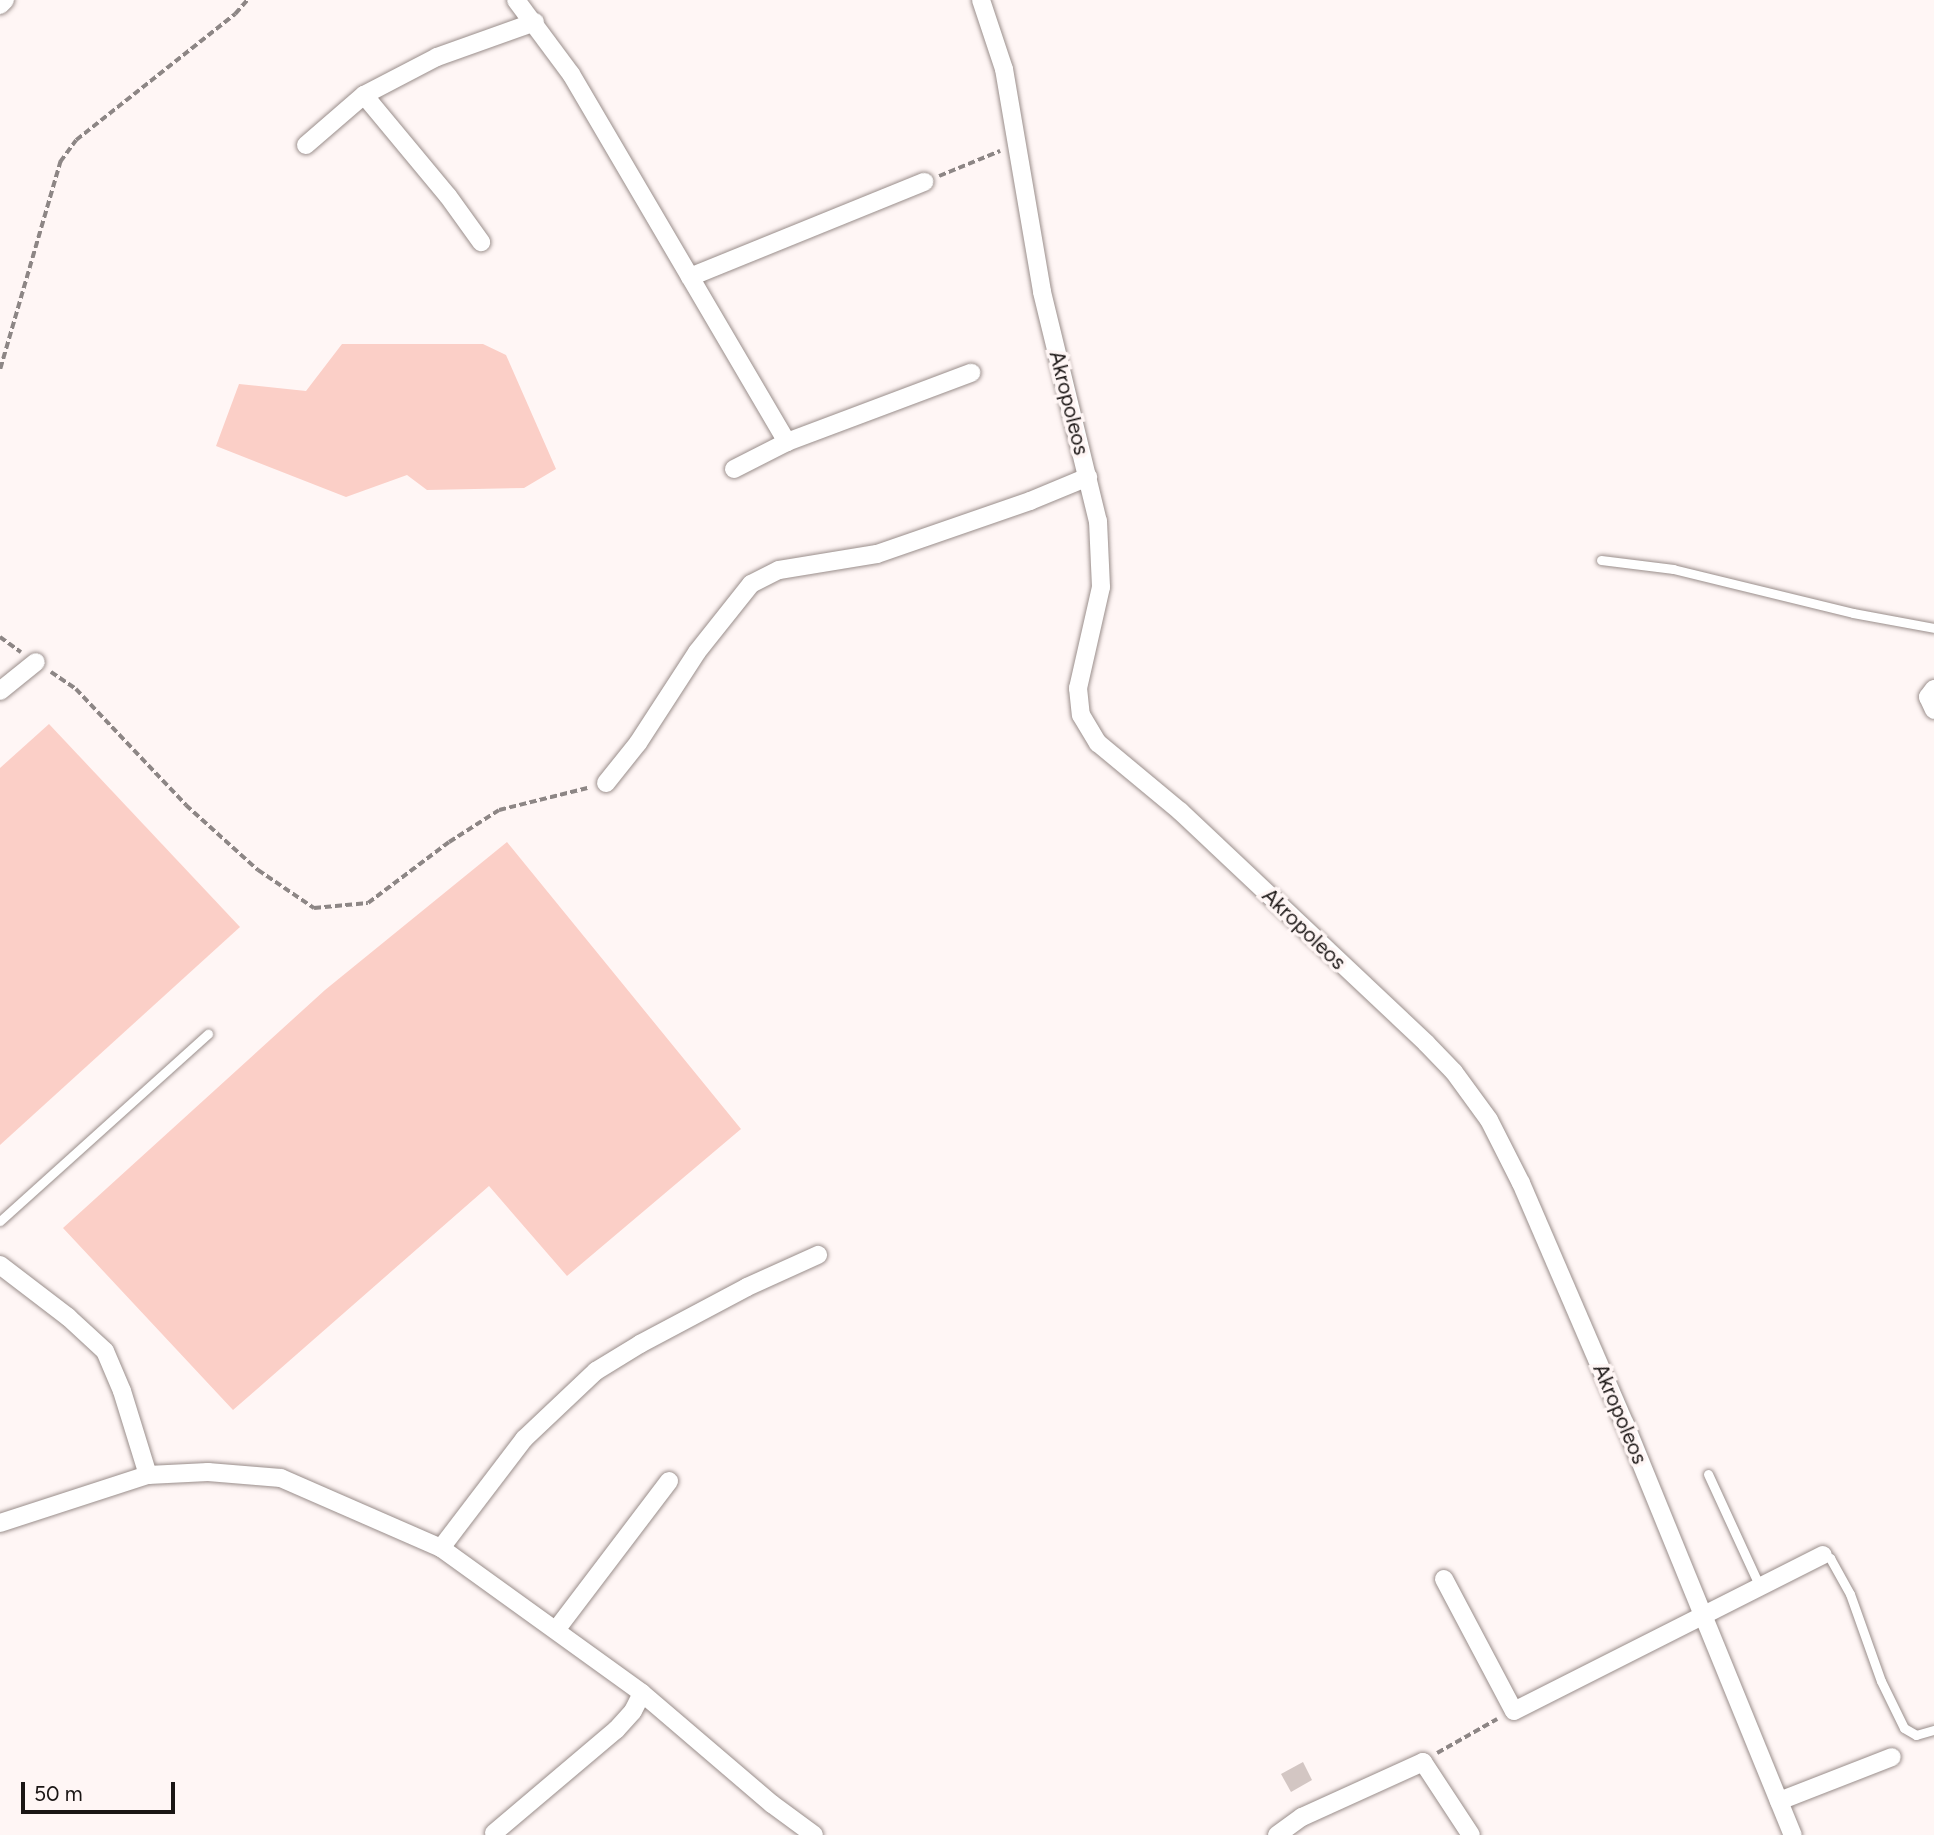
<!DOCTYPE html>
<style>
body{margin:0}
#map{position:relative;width:1934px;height:1835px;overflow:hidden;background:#fff6f5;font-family:Figtree,sans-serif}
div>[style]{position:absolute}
.green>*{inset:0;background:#fbcfc7}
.building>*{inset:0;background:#d3c6c3}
.path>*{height:3.5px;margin-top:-1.75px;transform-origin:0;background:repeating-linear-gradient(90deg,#8d8685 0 7px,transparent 0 10.5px)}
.roads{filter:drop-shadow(0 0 2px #9a8e8b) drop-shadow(0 0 2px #9a8e8b)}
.lane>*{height:9px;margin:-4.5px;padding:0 4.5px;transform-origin:4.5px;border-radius:4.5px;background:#fff}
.street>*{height:18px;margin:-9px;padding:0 9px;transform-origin:9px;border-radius:9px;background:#fff}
span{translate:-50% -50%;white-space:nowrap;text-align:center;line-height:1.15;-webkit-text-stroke:7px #fff6f5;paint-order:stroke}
.street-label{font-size:21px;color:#1a1514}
.scale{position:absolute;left:21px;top:1782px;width:154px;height:32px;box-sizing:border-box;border:4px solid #1a1514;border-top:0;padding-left:9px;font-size:21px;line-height:24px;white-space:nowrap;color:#1a1514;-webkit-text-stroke:5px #fff6f5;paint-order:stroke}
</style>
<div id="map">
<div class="green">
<div style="clip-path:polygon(342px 344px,483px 344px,506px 355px,556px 469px,524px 488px,427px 490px,407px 475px,346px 497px,216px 446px,239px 384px,306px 391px)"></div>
<div style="clip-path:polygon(49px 724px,240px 927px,0 1145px,0 768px)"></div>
<div style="clip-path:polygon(507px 842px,741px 1129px,567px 1276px,489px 1186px,233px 1410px,63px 1228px,325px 990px)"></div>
</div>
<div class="building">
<div style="clip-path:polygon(1303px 1762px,1312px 1780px,1291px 1792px,1281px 1774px)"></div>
</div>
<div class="path">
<div style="left:939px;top:176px;width:66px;rotate:-22.3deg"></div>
<div style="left:0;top:369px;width:216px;rotate:-73.8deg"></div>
<div style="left:60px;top:162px;width:27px;rotate:-54deg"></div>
<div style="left:76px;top:140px;width:203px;rotate:-38.4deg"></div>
<div style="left:235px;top:14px;width:18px;rotate:-49deg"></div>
<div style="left:0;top:637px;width:26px;rotate:36deg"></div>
<div style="left:51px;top:672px;width:30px;rotate:34deg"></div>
<div style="left:76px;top:689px;width:160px;rotate:46.5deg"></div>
<div style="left:186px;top:805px;width:97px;rotate:42.1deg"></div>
<div style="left:258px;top:870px;width:68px;rotate:34.2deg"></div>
<div style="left:314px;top:908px;width:54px;rotate:-5.3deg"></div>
<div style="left:368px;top:903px;width:101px;rotate:-37deg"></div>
<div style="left:449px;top:842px;width:59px;rotate:-32.6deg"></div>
<div style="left:499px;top:810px;width:91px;rotate:-14deg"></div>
<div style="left:1437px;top:1753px;width:69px;rotate:-29.5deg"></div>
</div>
<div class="roads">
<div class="lane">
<div style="left:1601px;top:560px;width:73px;rotate:7.1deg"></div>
<div style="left:1673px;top:569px;width:185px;rotate:13.7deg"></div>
<div style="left:1853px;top:613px;width:82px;rotate:10.5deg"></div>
<div style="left:0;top:1221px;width:280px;rotate:-42deg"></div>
<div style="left:1708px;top:1474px;width:124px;rotate:65.3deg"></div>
<div style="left:1823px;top:1555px;width:8px;rotate:23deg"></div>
<div style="left:1830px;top:1558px;width:41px;rotate:60.9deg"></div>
<div style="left:1850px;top:1594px;width:92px;rotate:70.4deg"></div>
<div style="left:1881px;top:1681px;width:52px;rotate:63.9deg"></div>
<div style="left:1904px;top:1728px;width:14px;rotate:30deg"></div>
<div style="left:1916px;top:1735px;width:19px;rotate:-16deg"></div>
</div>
<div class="street">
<div style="left:516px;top:0;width:92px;rotate:53.4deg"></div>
<div style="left:571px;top:74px;width:427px;rotate:59.6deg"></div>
<div style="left:981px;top:0;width:73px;rotate:71.6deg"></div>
<div style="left:1004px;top:69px;width:226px;rotate:80.3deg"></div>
<div style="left:1042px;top:292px;width:236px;rotate:76.3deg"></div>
<div style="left:1098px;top:521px;width:66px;rotate:87.4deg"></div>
<div style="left:1101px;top:587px;width:104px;rotate:102.8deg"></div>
<div style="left:1078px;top:688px;width:27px;rotate:84deg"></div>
<div style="left:1081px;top:715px;width:33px;rotate:59deg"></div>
<div style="left:1098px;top:743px;width:107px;rotate:39.7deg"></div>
<div style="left:1180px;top:811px;width:338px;rotate:43.3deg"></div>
<div style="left:1426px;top:1043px;width:40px;rotate:46deg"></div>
<div style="left:1454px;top:1072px;width:59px;rotate:53.9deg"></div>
<div style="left:1489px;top:1120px;width:71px;rotate:63.1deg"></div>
<div style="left:1521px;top:1183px;width:262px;rotate:66.7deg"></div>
<div style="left:1625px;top:1424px;width:444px;rotate:67.8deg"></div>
<div style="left:0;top:5px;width:7px;rotate:-45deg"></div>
<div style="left:364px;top:95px;width:131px;rotate:50.3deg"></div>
<div style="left:448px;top:196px;width:57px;rotate:54.3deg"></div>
<div style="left:306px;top:145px;width:77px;rotate:-40.8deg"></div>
<div style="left:364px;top:95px;width:82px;rotate:-27.5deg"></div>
<div style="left:437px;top:57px;width:104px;rotate:-19.7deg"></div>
<div style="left:690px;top:277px;width:253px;rotate:-22.1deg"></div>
<div style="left:734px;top:469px;width:59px;rotate:-27deg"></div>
<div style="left:787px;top:442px;width:197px;rotate:-20.6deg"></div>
<div style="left:1934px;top:689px;width:10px;rotate:127deg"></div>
<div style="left:1928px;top:697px;width:14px;rotate:65deg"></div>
<div style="left:0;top:691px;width:46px;rotate:-38.9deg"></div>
<div style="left:606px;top:783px;width:51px;rotate:-51.3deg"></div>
<div style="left:638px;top:743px;width:108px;rotate:-57deg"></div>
<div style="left:697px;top:652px;width:87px;rotate:-51.5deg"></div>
<div style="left:751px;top:584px;width:31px;rotate:-27deg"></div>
<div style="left:779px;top:570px;width:99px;rotate:-9.3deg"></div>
<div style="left:877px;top:554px;width:162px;rotate:-19.1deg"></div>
<div style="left:1030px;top:501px;width:63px;rotate:-22.5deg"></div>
<div style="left:0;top:1265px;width:86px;rotate:37.4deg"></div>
<div style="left:68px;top:1317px;width:50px;rotate:42.6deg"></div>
<div style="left:105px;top:1351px;width:43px;rotate:67deg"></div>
<div style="left:122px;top:1391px;width:88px;rotate:72.8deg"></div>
<div style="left:0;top:1523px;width:156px;rotate:-18deg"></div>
<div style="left:148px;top:1475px;width:60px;rotate:-2.9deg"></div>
<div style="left:208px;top:1472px;width:73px;rotate:4.7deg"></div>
<div style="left:281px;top:1478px;width:175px;rotate:23.6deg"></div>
<div style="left:441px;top:1548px;width:248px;rotate:35.8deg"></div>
<div style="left:642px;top:1693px;width:171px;rotate:40.5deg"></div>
<div style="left:772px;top:1804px;width:52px;rotate:36.4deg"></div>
<div style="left:441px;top:1548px;width:137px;rotate:-52.7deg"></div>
<div style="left:524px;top:1439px;width:99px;rotate:-43.4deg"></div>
<div style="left:596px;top:1371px;width:52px;rotate:-31.5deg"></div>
<div style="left:640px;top:1344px;width:121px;rotate:-28deg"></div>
<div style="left:747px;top:1287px;width:78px;rotate:-24.3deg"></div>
<div style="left:1444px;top:1579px;width:149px;rotate:62.1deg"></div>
<div style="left:1514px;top:1711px;width:346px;rotate:-26.8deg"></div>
<div style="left:556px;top:1630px;width:187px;rotate:-52.8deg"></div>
<div style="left:1779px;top:1801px;width:121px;rotate:-21.3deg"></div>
<div style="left:494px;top:1833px;width:160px;rotate:-40.2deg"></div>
<div style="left:616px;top:1730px;width:25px;rotate:-48deg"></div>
<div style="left:633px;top:1711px;width:20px;rotate:-63deg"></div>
<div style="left:1277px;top:1835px;width:31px;rotate:-36deg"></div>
<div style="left:1302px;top:1817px;width:133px;rotate:-24.4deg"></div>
<div style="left:1423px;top:1762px;width:87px;rotate:56.7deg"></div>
</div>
</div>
<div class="street-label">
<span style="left:1069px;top:403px;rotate:76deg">Akropoleos</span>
<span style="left:1304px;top:929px;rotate:44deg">Akropoleos</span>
<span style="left:1620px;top:1414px;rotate:67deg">Akropoleos</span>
</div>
<div class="scale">50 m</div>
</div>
